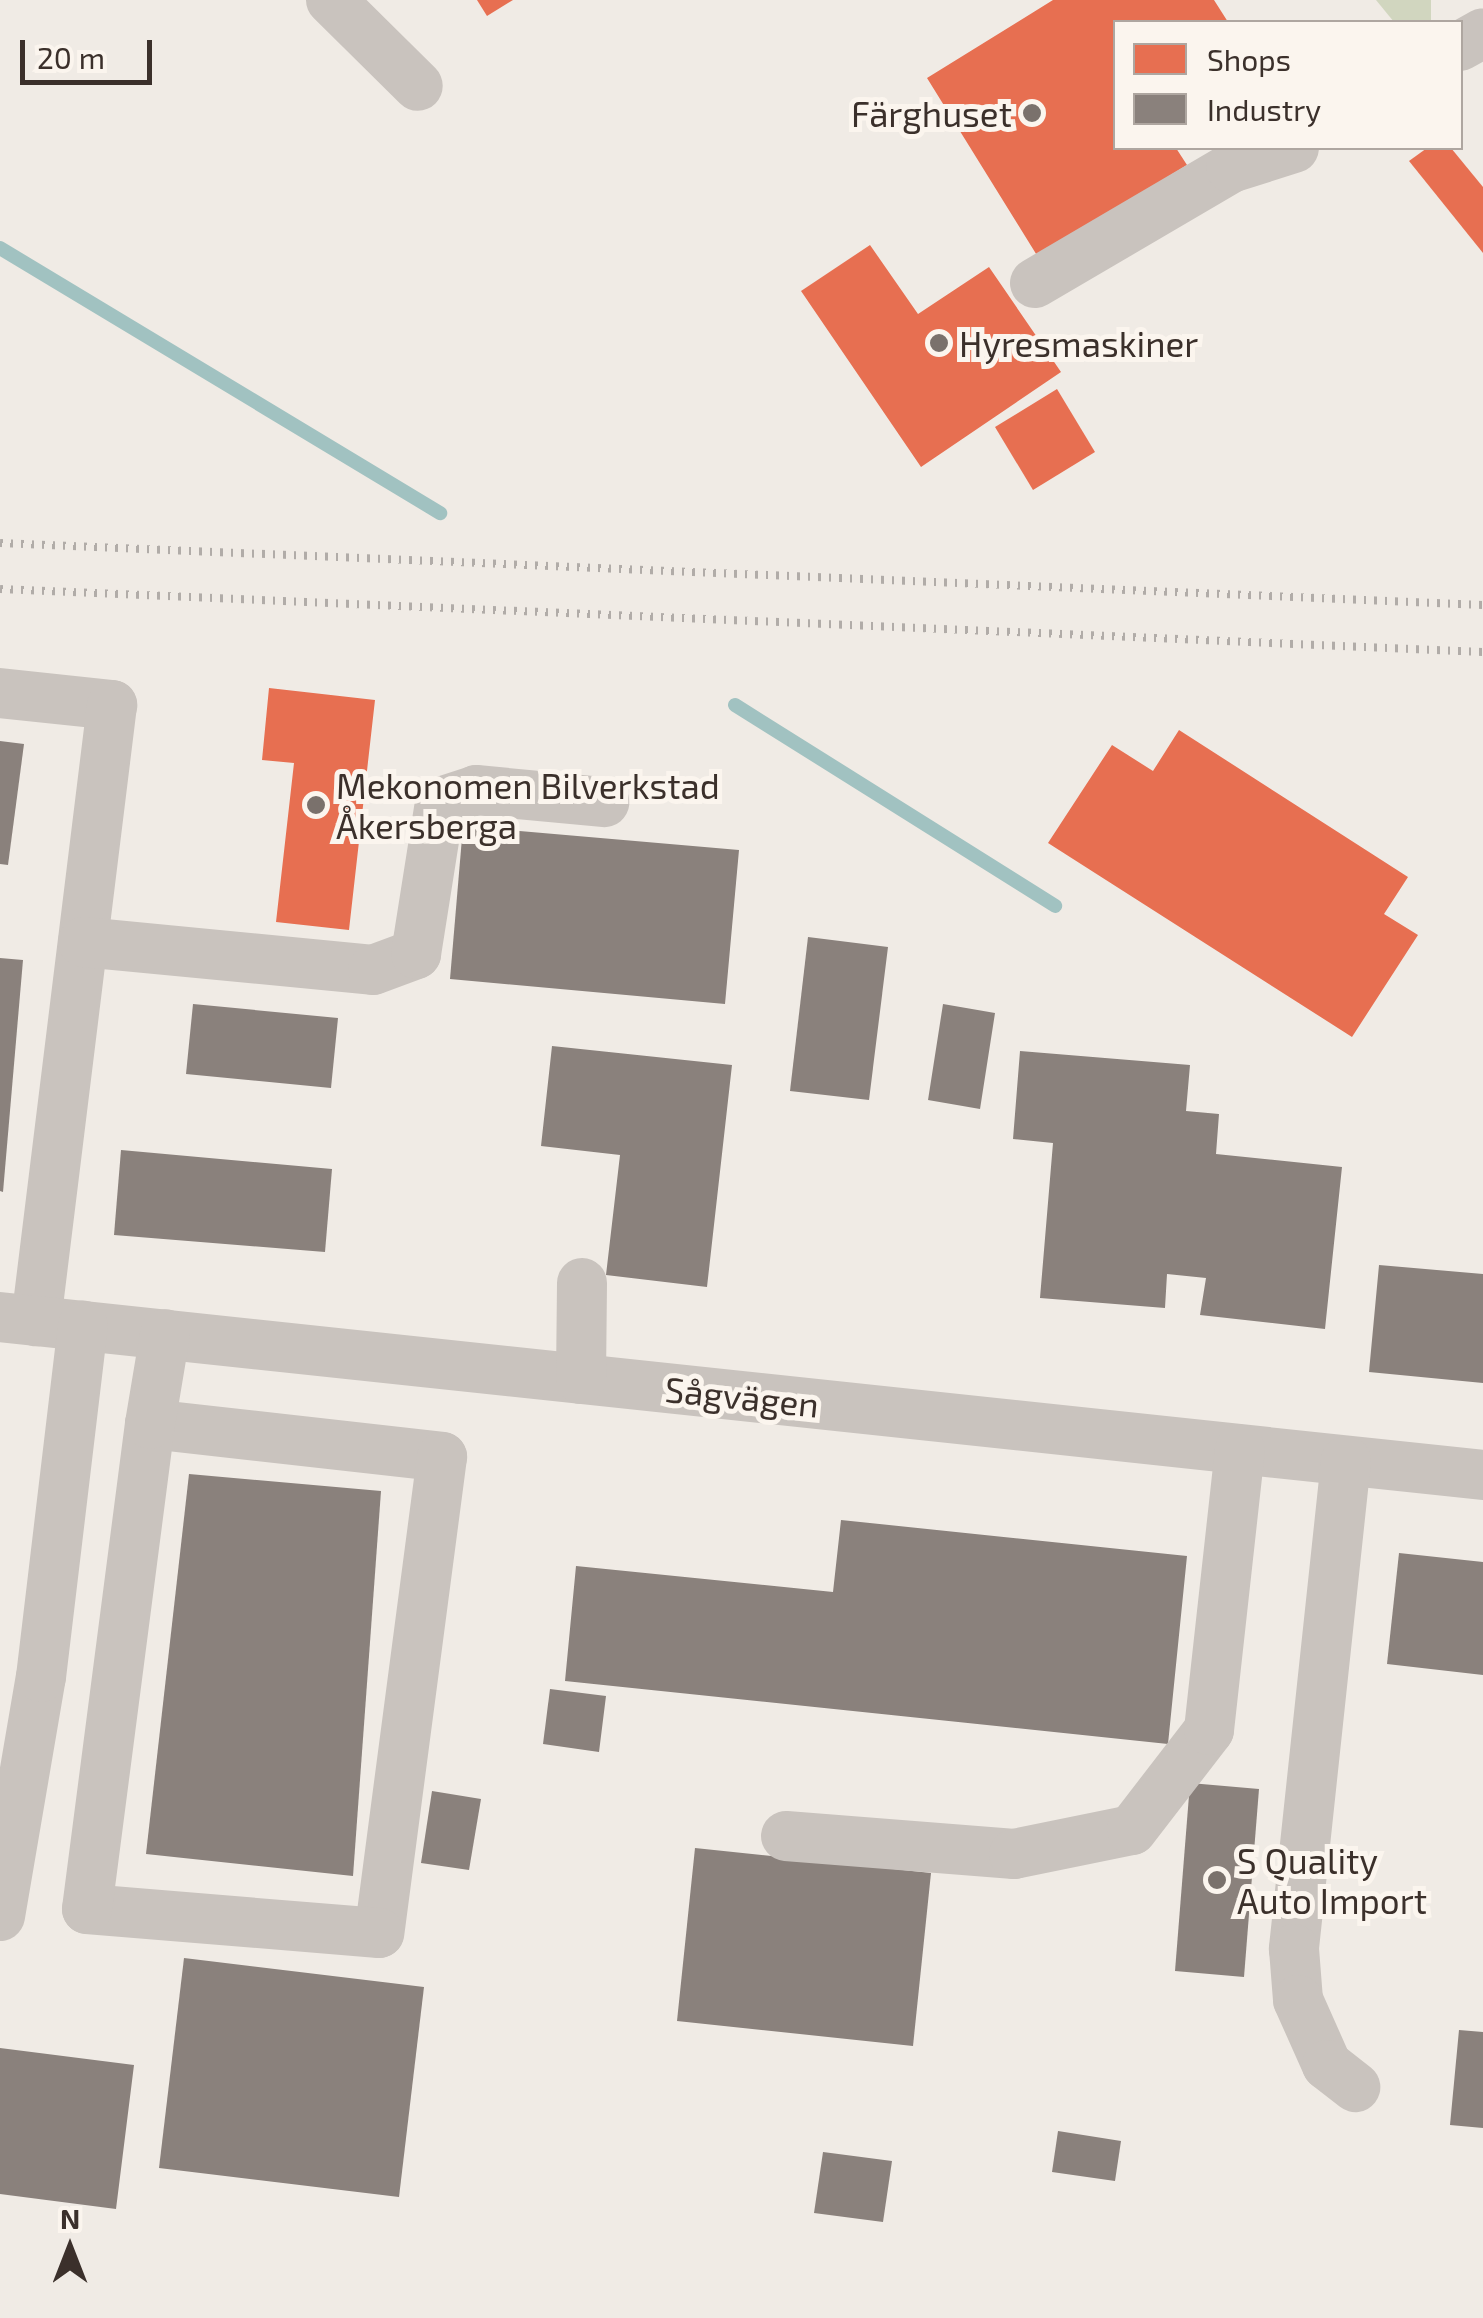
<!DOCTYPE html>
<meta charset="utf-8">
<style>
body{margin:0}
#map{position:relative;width:1483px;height:2318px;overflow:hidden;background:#f0ebe5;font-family:"Exo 2",sans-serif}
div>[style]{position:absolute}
.green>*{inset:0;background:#d1d6bf}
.shops>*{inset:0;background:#e76f51}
.industry>*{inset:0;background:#8a817c}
.stream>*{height:14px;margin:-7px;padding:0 7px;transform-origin:7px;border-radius:7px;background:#a1c2c1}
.minor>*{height:50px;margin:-25px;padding:0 25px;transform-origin:25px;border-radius:25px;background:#c9c3be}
.rail>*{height:8px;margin-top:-4px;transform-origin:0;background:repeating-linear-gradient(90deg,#b1aca8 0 2.5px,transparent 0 10.5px)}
.dots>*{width:28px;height:28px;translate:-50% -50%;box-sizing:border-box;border:5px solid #fbf5ee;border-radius:50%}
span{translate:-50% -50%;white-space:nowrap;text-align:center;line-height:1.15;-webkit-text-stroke:10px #fbf5ee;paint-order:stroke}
.poi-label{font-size:35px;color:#3b302b}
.right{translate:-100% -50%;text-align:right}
.left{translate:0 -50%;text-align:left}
.street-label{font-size:35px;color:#3b302b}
.legend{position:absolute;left:1113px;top:20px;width:350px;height:130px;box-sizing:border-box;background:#fbf5ee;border:2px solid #aea6a0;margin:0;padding:12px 18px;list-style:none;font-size:30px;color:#3b302b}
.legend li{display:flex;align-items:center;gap:20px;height:50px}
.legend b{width:50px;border:2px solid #aea6a0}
.north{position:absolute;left:20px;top:2198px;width:100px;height:100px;-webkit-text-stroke:8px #fbf5ee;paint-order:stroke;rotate:0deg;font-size:28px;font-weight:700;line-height:40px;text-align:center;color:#3b302b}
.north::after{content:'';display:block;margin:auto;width:35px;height:45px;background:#3b302b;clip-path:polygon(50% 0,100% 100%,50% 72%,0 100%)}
.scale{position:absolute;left:20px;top:40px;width:132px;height:45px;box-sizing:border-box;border:5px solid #3b302b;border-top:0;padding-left:12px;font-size:30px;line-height:35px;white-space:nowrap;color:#3b302b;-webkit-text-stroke:8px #fbf5ee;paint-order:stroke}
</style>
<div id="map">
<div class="green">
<div style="clip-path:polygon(1376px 0,1431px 0,1431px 22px,1394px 22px)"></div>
</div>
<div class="shops">
<div style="clip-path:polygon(477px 0,513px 0,487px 16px)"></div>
<div style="clip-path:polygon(1053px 0,1214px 0,1228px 22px,1116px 22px,1116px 148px,1176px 148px,1187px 165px,1038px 257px,927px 78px)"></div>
<div style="clip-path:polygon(1427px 148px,1451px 148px,1483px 187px,1483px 253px,1409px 161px)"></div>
<div style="clip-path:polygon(870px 245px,918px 314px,989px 267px,1061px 372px,921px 467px,801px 291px)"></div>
<div style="clip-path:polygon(1057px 389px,1095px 452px,1033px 490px,995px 427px)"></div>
<div style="clip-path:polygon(269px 688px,375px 700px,349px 930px,276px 922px,294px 763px,262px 760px)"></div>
<div style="clip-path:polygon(1179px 730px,1408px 877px,1384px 914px,1418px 935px,1352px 1037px,1048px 843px,1112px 745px,1153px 771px)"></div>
</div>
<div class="industry">
<div style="clip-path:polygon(0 741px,24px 744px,8px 865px,0 864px)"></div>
<div style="clip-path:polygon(463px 826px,739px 850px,725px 1004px,450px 979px)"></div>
<div style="clip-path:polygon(808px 937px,888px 947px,869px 1100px,790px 1091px)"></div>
<div style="clip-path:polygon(0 958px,23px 960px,3px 1192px,0 1191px)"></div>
<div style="clip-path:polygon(193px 1004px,338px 1018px,331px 1088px,186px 1074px)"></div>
<div style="clip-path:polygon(943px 1004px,995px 1013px,980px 1109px,928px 1100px)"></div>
<div style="clip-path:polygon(552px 1046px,732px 1065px,707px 1287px,606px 1275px,620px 1155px,541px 1146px)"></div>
<div style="clip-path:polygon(1020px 1051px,1190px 1065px,1186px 1111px,1219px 1114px,1216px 1154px,1342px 1167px,1325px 1329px,1200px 1315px,1206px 1278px,1167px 1274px,1165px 1308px,1040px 1298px,1053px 1143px,1013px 1139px)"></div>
<div style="clip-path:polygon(121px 1150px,332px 1169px,325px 1252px,114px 1235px)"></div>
<div style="clip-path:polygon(1379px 1265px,1483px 1274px,1483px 1383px,1369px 1372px)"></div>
<div style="clip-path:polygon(189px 1474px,381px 1491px,353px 1876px,146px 1854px)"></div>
<div style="clip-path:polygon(841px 1520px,1187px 1556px,1168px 1744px,565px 1681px,576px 1566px,833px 1592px)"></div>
<div style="clip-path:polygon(1399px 1553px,1483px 1562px,1483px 1675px,1387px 1664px)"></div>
<div style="clip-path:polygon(550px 1689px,606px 1696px,599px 1752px,543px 1744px)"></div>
<div style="clip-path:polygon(1190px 1783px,1259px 1789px,1244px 1977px,1175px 1971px)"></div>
<div style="clip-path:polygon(432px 1791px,481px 1799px,469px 1870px,421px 1863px)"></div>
<div style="clip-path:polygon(695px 1848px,931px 1873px,913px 2046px,677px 2021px)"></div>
<div style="clip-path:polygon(184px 1958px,424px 1987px,399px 2197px,159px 2168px)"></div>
<div style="clip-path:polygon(1459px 2030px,1483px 2032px,1483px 2128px,1450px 2125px)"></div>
<div style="clip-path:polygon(0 2048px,134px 2065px,116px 2209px,0 2194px)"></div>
<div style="clip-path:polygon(1058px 2131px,1121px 2141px,1115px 2181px,1052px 2172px)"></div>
<div style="clip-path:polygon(823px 2152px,892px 2161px,883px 2222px,814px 2213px)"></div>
</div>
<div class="stream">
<div style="left:0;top:248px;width:514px;rotate:31.06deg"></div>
<div style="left:735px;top:705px;width:378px;rotate:32.1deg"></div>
</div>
<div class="minor">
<div style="left:331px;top:0;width:122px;rotate:44.7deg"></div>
<div style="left:1460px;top:46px;width:26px;rotate:-29deg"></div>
<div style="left:1035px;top:283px;width:227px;rotate:-30.4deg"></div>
<div style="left:1231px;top:168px;width:66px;rotate:-17.6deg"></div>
<div style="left:0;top:693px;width:113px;rotate:6.1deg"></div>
<div style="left:112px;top:705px;width:621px;rotate:97.03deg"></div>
<div style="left:83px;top:942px;width:291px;rotate:5.5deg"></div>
<div style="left:373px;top:970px;width:46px;rotate:-20.4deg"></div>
<div style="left:416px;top:954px;width:154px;rotate:-81deg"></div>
<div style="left:440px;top:802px;width:38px;rotate:-18deg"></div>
<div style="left:476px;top:790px;width:129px;rotate:5.4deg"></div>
<div style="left:0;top:1317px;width:1491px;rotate:6.08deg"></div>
<div style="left:581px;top:1379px;width:96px;rotate:-89.4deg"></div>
<div style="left:150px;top:1424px;width:294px;rotate:6.4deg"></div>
<div style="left:442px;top:1457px;width:480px;rotate:97.5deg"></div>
<div style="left:379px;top:1933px;width:293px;rotate:-175.3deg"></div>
<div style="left:87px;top:1909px;width:489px;rotate:-82.6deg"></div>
<div style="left:150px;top:1424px;width:91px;rotate:-80.5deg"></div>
<div style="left:1346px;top:1461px;width:491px;rotate:96.1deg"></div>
<div style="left:1294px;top:1949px;width:51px;rotate:85.5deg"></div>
<div style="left:1298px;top:2000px;width:71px;rotate:66deg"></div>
<div style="left:1327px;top:2065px;width:36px;rotate:38deg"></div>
<div style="left:786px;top:1836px;width:229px;rotate:4.5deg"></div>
<div style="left:1014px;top:1854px;width:120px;rotate:-11.5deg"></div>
<div style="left:1132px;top:1830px;width:126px;rotate:-52.4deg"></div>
<div style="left:1209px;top:1730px;width:282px;rotate:-83.7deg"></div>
<div style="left:0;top:1916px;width:242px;rotate:-80.3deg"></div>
<div style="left:41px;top:1677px;width:354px;rotate:-83.2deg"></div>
</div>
<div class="rail">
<div style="left:0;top:543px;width:1484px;rotate:2.39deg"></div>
<div style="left:0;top:589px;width:1484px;rotate:2.43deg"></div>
</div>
<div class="dots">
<div style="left:1032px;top:113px;background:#7a716c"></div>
<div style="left:939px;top:343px;background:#7a716c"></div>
<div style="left:316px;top:805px;background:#7a716c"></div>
<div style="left:1217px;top:1880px;background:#7a716c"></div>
</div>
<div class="poi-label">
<span class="right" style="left:1012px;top:113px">Färghuset</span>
<span class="left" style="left:959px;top:343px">Hyresmaskiner</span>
<span class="left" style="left:336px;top:805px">Mekonomen Bilverkstad<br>Åkersberga</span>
<span class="left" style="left:1237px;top:1880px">S Quality<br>Auto Import</span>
</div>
<div class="street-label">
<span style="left:742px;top:1396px;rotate:6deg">Sågvägen</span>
</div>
<ul class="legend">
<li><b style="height:28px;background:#e76f51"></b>Shops</li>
<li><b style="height:28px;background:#8a817c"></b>Industry</li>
</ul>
<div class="north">N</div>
<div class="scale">20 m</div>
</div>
